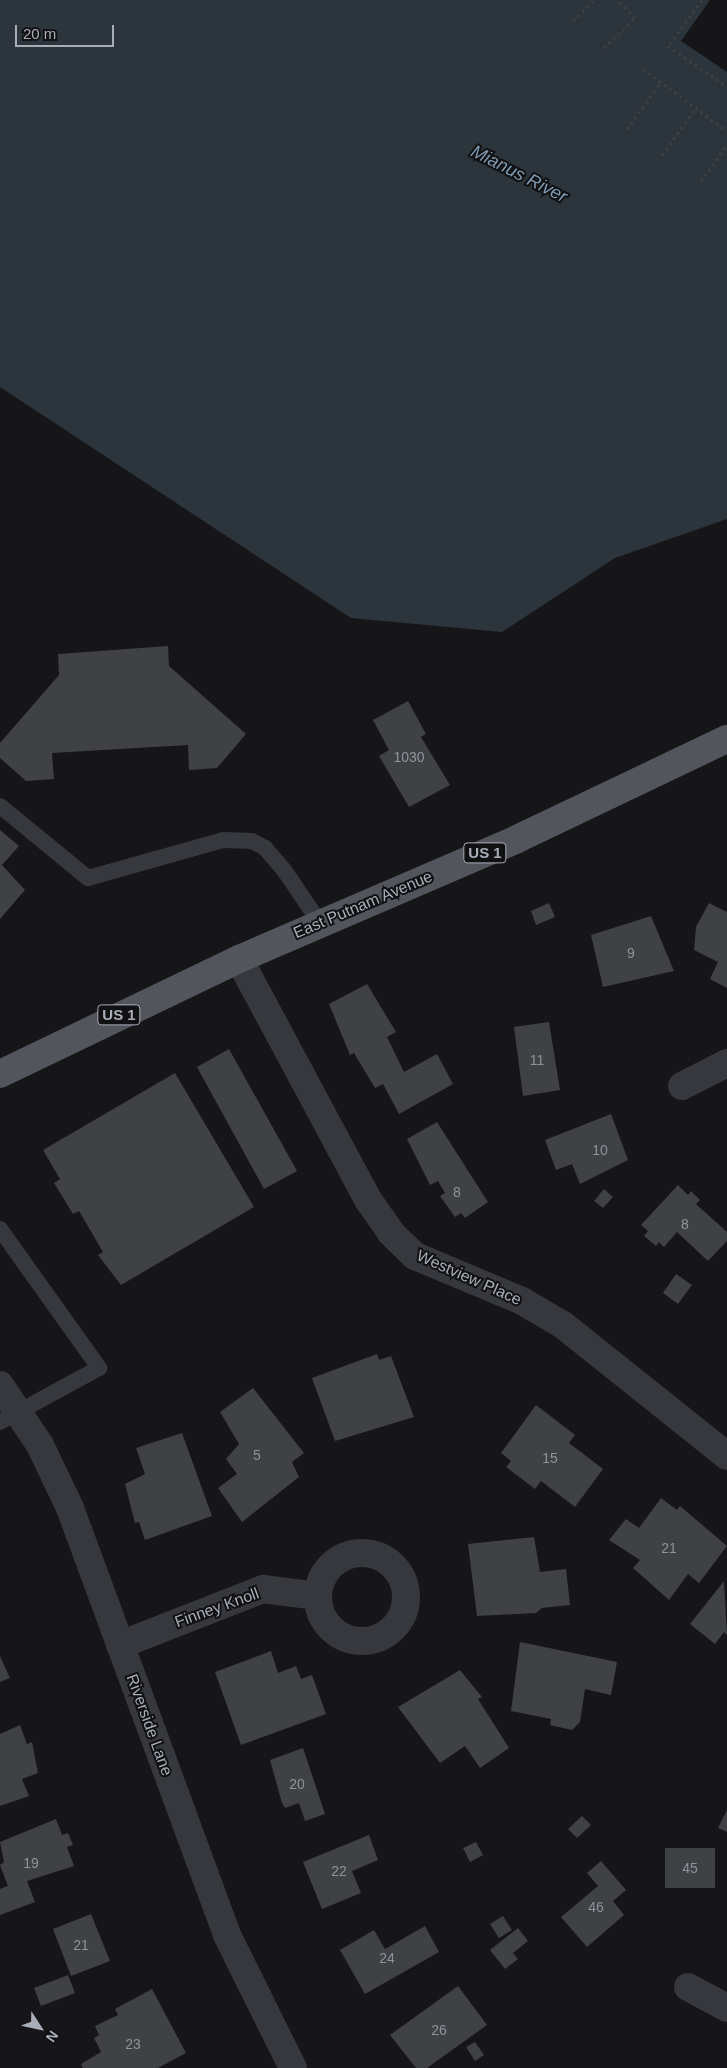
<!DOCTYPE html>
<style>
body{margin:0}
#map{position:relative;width:727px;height:2068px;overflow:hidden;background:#161618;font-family:Arial,sans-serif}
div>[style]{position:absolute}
.water>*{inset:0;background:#2c353c}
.building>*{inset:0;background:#404145}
.path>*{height:3px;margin-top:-1.5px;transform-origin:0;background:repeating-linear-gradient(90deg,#3d3f44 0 2.5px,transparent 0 6.5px)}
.lane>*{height:16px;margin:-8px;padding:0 8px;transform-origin:8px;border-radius:8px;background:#37383d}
.street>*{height:28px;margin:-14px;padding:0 14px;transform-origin:14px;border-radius:14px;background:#37383d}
.street>.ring{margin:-14px;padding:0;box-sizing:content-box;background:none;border:28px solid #37383d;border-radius:50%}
.primary>*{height:28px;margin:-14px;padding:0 14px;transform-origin:14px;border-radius:14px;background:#53555c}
span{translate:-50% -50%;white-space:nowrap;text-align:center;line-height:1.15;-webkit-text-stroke:4px #111113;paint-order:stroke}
.number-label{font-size:14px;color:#8e929b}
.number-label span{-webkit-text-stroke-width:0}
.shield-label span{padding:1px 4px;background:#111113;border:1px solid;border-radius:4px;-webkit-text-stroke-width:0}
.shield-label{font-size:15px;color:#a8adb8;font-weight:700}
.street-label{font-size:16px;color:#a8adb8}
.water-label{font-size:18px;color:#7f9bb3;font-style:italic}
.north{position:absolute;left:15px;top:2003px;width:50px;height:50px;-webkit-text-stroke:4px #111113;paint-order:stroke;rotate:125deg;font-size:14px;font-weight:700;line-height:20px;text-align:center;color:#a8adb8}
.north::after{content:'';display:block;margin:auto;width:18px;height:22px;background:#a8adb8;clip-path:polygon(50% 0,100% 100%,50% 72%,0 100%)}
.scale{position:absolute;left:15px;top:25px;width:99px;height:22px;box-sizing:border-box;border:2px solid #a8adb8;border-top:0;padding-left:6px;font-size:15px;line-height:18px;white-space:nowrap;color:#a8adb8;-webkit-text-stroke:4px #111113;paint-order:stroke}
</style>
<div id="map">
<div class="water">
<div style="clip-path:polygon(0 0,710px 0,681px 41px,727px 72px,727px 519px,615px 558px,502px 632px,351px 618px,0 387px)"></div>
</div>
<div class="building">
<div style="clip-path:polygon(168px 646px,169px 666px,246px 734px,217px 768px,189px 770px,188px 745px,52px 753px,54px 779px,26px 781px,0 758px,0 743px,59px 675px,58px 654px)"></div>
<div style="clip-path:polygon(408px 701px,426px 734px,421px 737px,450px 785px,409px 807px,379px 756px,389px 750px,373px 720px)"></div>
<div style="clip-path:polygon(0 830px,19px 846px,2px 865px,25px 890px,0 919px)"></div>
<div style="clip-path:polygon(549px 903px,555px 917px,536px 925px,531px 911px)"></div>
<div style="clip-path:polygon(709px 903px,727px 912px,727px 988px,710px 979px,718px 962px,694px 950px,696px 927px)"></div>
<div style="clip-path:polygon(651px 916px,674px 971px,603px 987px,591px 935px)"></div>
<div style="clip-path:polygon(367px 984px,396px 1032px,387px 1037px,404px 1072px,437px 1054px,453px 1084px,399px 1114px,383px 1084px,375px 1088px,354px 1053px,350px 1055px,329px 1004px)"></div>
<div style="clip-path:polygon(549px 1022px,560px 1090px,523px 1096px,514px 1027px)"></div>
<div style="clip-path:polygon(229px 1049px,297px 1171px,264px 1189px,197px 1067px)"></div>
<div style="clip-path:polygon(175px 1073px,254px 1207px,121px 1285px,98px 1255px,103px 1252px,79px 1211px,73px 1214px,54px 1183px,60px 1179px,43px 1150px)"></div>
<div style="clip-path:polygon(611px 1114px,628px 1160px,580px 1184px,572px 1164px,556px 1170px,545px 1140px)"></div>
<div style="clip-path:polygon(437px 1122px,488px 1202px,465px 1218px,461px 1213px,455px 1217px,440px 1196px,445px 1193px,438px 1181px,430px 1185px,407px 1139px)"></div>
<div style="clip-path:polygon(678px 1185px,688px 1195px,691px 1191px,700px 1200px,696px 1204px,727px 1232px,727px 1241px,708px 1261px,677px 1232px,664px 1247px,659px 1242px,656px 1246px,644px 1236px,648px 1231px,641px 1225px)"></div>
<div style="clip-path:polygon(604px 1189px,613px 1197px,603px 1208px,594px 1201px)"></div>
<div style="clip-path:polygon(676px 1274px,692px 1285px,678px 1304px,663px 1293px)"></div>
<div style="clip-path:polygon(377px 1354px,379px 1360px,391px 1356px,414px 1417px,335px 1441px,312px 1378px)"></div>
<div style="clip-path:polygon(253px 1388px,304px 1453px,292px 1462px,299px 1477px,242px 1522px,218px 1488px,237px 1474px,226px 1459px,239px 1444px,220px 1412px)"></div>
<div style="clip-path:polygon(536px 1405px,575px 1435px,569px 1443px,603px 1469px,575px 1507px,541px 1481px,535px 1489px,506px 1467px,511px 1461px,501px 1453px)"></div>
<div style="clip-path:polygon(182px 1433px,212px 1516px,145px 1540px,139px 1522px,135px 1523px,125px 1484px,145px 1474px,136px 1448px)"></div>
<div style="clip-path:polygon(661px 1498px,677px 1510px,680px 1506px,727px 1546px,699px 1583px,688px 1574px,669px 1600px,633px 1568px,640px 1560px,609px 1540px,626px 1519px,639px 1528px)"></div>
<div style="clip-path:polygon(534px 1537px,540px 1572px,566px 1569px,570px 1605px,542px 1608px,536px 1613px,477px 1616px,468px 1544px)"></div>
<div style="clip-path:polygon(724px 1581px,727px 1635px,724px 1632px,715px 1644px,690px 1624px)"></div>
<div style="clip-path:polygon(520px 1642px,617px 1662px,611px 1695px,585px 1689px,580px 1722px,572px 1730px,550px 1725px,551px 1719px,511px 1711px)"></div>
<div style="clip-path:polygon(271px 1651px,278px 1673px,296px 1666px,301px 1679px,312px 1675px,326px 1714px,241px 1745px,215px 1672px)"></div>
<div style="clip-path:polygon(0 1656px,10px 1678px,0 1682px)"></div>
<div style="clip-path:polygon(460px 1670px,482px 1697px,478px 1699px,509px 1748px,480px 1768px,465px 1746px,440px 1763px,398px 1707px)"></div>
<div style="clip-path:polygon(20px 1725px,27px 1744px,32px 1742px,38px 1773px,22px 1779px,29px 1796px,0 1806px,0 1734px)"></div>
<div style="clip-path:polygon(303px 1748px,325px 1814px,305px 1821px,299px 1803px,285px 1808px,282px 1803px,270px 1760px)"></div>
<div style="clip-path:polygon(727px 1810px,727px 1832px,718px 1828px)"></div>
<div style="clip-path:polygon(582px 1816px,591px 1825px,577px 1838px,568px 1829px)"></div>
<div style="clip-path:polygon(56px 1819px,62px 1835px,68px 1833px,73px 1845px,67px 1847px,74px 1866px,27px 1881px,35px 1902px,0 1915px,0 1889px,8px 1886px,0 1865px,4px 1862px,0 1842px)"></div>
<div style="clip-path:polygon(369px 1835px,378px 1860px,352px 1871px,361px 1893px,322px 1909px,303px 1862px)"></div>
<div style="clip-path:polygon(476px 1842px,483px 1855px,470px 1862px,463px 1848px)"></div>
<div style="clip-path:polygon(665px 1848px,715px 1848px,715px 1888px,665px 1888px)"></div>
<div style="clip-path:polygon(601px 1861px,626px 1890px,613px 1901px,624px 1915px,587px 1947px,561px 1917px,598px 1886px,587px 1873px)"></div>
<div style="clip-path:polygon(91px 1914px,110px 1961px,71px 1976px,53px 1929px)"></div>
<div style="clip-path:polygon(503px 1916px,512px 1930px,499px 1938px,490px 1924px)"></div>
<div style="clip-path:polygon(425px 1926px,439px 1952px,365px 1994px,340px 1950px,374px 1930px,385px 1949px)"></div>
<div style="clip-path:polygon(518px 1928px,528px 1941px,513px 1953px,518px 1959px,505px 1969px,490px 1950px)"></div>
<div style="clip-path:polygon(68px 1975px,75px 1993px,41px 2006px,34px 1988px)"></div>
<div style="clip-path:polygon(458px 1986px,487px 2025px,427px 2068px,416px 2068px,390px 2035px)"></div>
<div style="clip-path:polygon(152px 1989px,186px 2053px,158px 2068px,83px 2068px,81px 2064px,101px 2052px,94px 2038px,99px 2035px,95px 2026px,118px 2015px,115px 2009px)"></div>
<div style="clip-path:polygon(475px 2042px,484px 2055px,475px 2061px,466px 2047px)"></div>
</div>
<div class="path">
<div style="left:702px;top:0;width:57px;rotate:126.5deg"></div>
<div style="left:668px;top:46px;width:72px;rotate:34.8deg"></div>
<div style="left:573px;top:21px;width:30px;rotate:-45deg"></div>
<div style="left:604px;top:48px;width:43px;rotate:-44.1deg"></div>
<div style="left:635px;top:18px;width:25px;rotate:-133deg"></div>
<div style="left:643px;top:69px;width:104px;rotate:36.4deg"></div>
<div style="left:627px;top:129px;width:58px;rotate:-54.1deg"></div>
<div style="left:662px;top:155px;width:58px;rotate:-54.1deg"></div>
<div style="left:701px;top:181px;width:44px;rotate:-53.4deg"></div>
</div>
<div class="lane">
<div style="left:0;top:806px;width:114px;rotate:39.3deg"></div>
<div style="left:88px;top:878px;width:140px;rotate:-15.7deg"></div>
<div style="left:223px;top:840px;width:29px;rotate:2deg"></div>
<div style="left:252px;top:841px;width:15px;rotate:28deg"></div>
<div style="left:265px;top:848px;width:29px;rotate:49deg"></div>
<div style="left:284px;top:870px;width:64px;rotate:55.8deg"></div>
<div style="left:0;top:1229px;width:171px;rotate:54.5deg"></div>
<div style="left:99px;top:1368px;width:113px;rotate:151.4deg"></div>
</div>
<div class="street">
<div style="left:239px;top:959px;width:275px;rotate:61.8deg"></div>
<div style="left:369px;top:1201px;width:39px;rotate:55deg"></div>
<div style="left:391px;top:1233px;width:33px;rotate:44deg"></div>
<div style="left:415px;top:1256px;width:116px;rotate:22.8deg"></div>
<div style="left:522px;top:1301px;width:48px;rotate:30.3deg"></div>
<div style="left:563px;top:1325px;width:210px;rotate:38.6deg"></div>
<div style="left:682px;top:1086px;width:51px;rotate:-27.1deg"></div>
<div style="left:0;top:1385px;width:72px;rotate:56.3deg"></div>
<div style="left:40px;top:1445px;width:70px;rotate:64.5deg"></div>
<div style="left:70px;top:1508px;width:455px;rotate:69.8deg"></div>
<div style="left:227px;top:1935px;width:148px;rotate:63.6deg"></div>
<div class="ring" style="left:318px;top:1553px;width:60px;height:60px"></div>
<div style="left:120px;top:1645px;width:154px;rotate:-21.4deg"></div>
<div style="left:263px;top:1589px;width:55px;rotate:7.3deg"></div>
<div style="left:688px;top:1987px;width:44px;rotate:28.3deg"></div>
</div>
<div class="primary">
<div style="left:0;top:1074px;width:265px;rotate:-25.7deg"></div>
<div style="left:239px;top:959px;width:303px;rotate:-23.3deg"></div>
<div style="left:517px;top:839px;width:233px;rotate:-25.5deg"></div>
</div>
<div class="number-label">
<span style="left:409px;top:757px">1030</span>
<span style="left:631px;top:953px">9</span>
<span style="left:537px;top:1060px">11</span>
<span style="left:600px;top:1150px">10</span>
<span style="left:457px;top:1192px">8</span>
<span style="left:685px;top:1224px">8</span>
<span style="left:257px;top:1455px">5</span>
<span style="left:550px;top:1458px">15</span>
<span style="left:669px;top:1548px">21</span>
<span style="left:297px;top:1784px">20</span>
<span style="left:31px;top:1863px">19</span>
<span style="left:690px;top:1868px">45</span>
<span style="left:339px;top:1871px">22</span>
<span style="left:596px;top:1907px">46</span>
<span style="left:81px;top:1945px">21</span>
<span style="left:387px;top:1958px">24</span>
<span style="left:439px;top:2030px">26</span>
<span style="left:133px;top:2044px">23</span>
</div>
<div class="shield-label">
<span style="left:485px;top:853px">US 1</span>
<span style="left:119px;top:1015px">US 1</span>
</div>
<div class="street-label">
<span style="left:363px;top:905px;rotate:-23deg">East Putnam Avenue</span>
<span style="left:469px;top:1278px;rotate:24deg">Westview Place</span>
<span style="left:217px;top:1608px;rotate:-20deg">Finney Knoll</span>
<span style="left:149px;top:1725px;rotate:70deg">Riverside Lane</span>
</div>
<div class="water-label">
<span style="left:519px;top:174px;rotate:27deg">Mianus River</span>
</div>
<div class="north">N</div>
<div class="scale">20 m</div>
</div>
